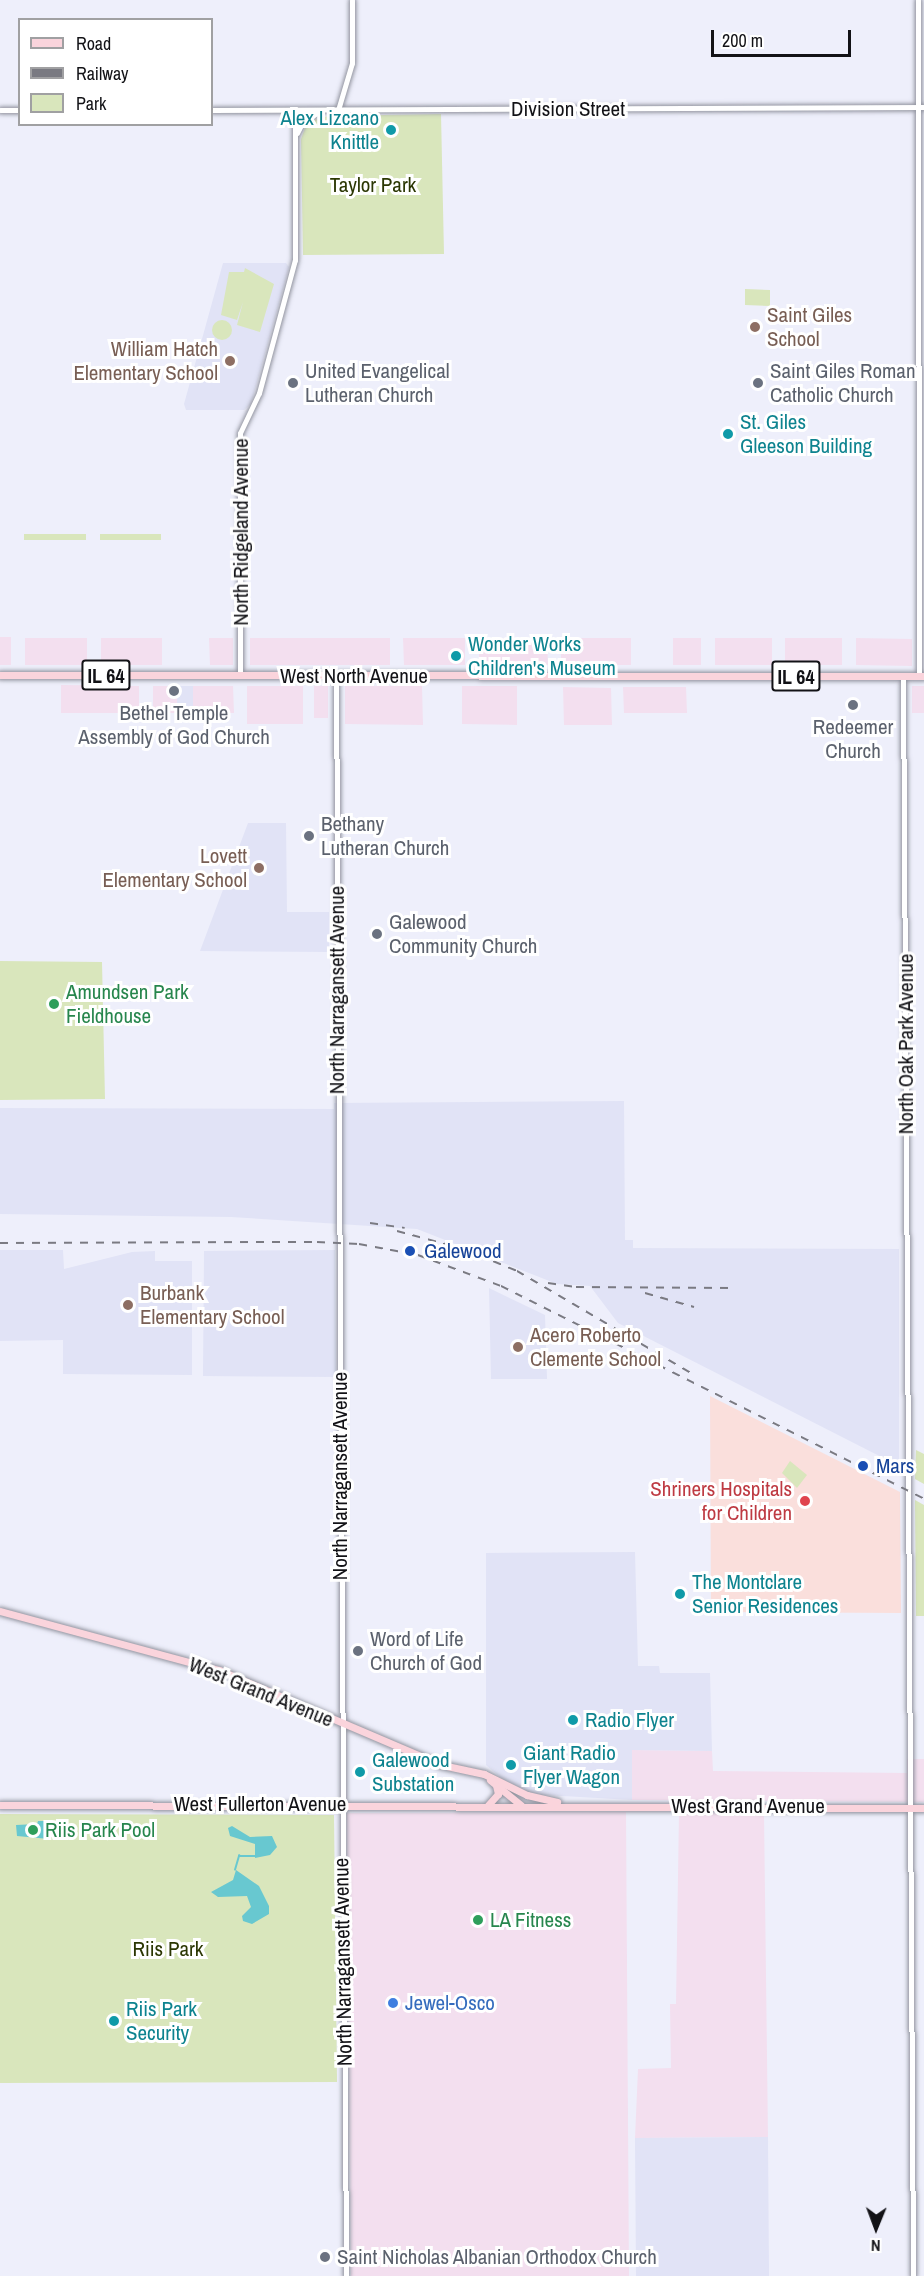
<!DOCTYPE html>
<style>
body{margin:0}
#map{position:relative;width:924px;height:2276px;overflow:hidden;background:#eeeffb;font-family:"Archivo Narrow",sans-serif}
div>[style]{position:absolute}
.commercial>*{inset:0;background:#f3dfef}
.built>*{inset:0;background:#e1e3f6}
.medical>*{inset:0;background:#fadfdc}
.green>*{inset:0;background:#d9e6bc}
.round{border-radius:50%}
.water>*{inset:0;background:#68c8d0}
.stream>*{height:1.5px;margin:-0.75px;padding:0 0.75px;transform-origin:0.75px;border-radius:0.75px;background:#68c8d0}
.roads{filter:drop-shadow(0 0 2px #9395a0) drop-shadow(0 0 2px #9395a0)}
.minor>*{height:5px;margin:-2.5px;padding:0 2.5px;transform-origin:2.5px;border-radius:2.5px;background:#fff}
.major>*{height:7px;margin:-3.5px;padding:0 3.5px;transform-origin:3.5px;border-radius:3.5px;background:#fad4dc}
.rail>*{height:1.5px;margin-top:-0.75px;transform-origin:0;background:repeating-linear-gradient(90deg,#7a7a82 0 8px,transparent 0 16px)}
.dots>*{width:16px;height:16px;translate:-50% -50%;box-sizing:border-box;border:3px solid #fff;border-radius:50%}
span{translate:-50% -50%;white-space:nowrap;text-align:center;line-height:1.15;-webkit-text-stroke:6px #fff;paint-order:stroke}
.shield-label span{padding:2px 4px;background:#fff;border:2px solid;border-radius:4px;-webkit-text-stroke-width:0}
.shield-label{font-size:20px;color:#121216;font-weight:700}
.street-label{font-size:21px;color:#121216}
.culture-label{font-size:21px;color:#0d838f}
.right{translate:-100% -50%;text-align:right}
.left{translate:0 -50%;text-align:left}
.park-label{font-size:21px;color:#2b3703}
.education-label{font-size:21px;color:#785e54}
.worship-label{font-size:21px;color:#5b616d}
.leisure-label{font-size:21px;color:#27864d}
.transit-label{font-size:21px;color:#164399}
.health-label{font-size:21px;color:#be3a42}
.shop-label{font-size:21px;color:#366cbe}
.legend{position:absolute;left:18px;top:18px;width:195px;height:108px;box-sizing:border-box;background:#fff;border:2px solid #a0a0a2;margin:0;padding:8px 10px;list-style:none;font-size:18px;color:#121216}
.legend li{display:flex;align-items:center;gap:12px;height:30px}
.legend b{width:30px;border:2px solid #a0a0a2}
.north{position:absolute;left:846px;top:2198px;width:60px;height:60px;-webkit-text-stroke:4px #fff;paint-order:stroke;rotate:181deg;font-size:16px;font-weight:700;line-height:24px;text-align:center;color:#121216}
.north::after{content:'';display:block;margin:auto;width:21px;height:27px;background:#121216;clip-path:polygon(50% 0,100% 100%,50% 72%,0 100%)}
.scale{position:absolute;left:711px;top:30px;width:140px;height:27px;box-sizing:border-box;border:3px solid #121216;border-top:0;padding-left:8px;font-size:18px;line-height:21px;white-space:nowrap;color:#121216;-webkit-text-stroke:4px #fff;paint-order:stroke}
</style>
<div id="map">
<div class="commercial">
<div style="clip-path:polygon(0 637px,11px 637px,11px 665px,0 665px)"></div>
<div style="clip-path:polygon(25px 638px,87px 638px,87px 665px,25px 665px)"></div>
<div style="clip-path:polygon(101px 638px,162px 638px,162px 665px,101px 665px)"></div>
<div style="clip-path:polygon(209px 638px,233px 638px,233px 665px,210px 665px)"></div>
<div style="clip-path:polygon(250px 638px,390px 638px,390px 665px,250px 665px)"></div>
<div style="clip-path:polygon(403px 638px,465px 638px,465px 665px,404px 665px)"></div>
<div style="clip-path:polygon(479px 638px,547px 638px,548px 665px,479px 665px)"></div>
<div style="clip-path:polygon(561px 638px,631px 638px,631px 665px,561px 665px)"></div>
<div style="clip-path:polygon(673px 638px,701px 638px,701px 665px,673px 665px)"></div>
<div style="clip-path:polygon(715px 638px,772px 638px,772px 665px,715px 665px)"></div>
<div style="clip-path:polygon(785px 638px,842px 638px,842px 665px,785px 665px)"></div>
<div style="clip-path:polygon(856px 638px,912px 639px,912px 666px,856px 665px)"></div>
<div style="clip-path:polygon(61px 685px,139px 686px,139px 713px,61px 713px)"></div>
<div style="clip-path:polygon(153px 686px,177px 686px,177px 713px,153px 713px)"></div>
<div style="clip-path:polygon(193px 686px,233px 686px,234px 713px,193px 713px)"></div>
<div style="clip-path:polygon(247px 686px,303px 686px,303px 724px,247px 724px)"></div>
<div style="clip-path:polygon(314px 686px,328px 686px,328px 718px,314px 718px)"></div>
<div style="clip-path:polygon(345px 686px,422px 686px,423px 725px,345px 724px)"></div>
<div style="clip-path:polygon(462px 686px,517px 686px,517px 725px,462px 724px)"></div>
<div style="clip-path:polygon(912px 686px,924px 686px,924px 713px,912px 713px)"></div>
<div style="clip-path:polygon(563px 687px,611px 688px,612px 725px,564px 725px)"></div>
<div style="clip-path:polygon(623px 687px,686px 687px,687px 713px,624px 713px)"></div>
<div style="clip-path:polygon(632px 1750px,712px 1751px,713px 1771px,907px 1773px,907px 1759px,924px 1759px,924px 1802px,632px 1800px)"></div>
<div style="clip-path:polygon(626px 1812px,629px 2276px,351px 2276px,347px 1813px)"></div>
<div style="clip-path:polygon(679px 1812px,764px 1813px,768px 2137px,635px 2138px,638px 2069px,671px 2068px,670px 2004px,676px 2004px)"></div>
</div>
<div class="built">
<div style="clip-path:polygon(223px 263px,286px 263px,289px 267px,251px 404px,244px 410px,186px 410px,184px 404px)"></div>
<div style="clip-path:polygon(177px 686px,193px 686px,193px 713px,177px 713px)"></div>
<div style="clip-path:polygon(248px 823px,286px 823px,287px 912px,329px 912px,329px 952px,200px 951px)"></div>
<div style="clip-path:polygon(624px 1101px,625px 1240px,633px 1240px,633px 1248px,899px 1249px,899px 1466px,618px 1323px,590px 1286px,557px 1284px,417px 1229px,231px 1217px,0 1214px,0 1108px,334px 1109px,334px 1103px)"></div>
<div style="clip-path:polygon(0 1250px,63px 1250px,64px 1269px,132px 1252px,155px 1251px,155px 1261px,192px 1261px,192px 1375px,63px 1374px,63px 1340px,0 1341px)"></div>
<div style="clip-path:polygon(335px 1250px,336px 1377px,203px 1376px,204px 1251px)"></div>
<div style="clip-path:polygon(489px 1288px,545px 1315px,547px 1379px,491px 1379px)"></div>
<div style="clip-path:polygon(635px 1552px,638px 1666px,659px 1666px,660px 1673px,710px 1673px,712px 1751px,632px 1750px,632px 1800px,528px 1794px,508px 1784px,486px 1765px,486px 1553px)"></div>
<div style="clip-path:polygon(768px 2137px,769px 2276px,636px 2276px,635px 2138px)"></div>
</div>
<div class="medical">
<div style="clip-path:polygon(710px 1396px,900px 1492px,901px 1613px,711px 1612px)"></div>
</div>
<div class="green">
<div style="clip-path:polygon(441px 114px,444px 254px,303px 255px,301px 139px,307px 122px,328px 116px)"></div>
<div style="clip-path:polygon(245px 268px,274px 284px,260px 332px,237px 325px,243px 302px,237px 320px,221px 315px,229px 272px,244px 272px)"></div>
<div style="clip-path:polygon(745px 289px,770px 290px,770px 306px,745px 305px)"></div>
<div class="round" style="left:212px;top:320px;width:20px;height:20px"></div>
<div style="clip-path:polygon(24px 534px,86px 534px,86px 540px,24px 540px)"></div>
<div style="clip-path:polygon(100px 534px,161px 534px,161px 540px,100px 540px)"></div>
<div style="clip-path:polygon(0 961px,102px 962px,105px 1099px,0 1100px)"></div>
<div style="clip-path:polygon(916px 1450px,924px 1454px,924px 1484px,915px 1479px)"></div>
<div style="clip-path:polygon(790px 1461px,807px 1475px,797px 1488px,782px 1473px)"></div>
<div style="clip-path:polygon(915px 1500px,924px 1505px,924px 1616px,916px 1616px)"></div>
<div style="clip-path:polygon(0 1814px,334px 1815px,337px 2082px,0 2083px)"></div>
</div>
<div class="water">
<div style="clip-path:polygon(38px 1821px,49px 1821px,49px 1839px,17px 1836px,16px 1825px,37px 1824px)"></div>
<div style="clip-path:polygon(232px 1826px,250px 1837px,272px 1836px,277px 1847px,270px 1855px,255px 1858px,255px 1844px,230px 1836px,228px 1828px)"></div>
<div style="clip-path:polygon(236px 1870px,259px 1886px,269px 1906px,269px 1914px,252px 1924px,243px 1921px,242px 1916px,251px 1907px,247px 1896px,218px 1897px,211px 1892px,233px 1880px)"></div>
</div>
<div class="stream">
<div style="left:235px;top:1870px;width:15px;rotate:-74deg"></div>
<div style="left:239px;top:1856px;width:16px"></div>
</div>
<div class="roads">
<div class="minor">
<div style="left:918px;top:0;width:676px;rotate:89.92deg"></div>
<div style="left:0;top:110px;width:20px"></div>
<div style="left:212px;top:110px;width:712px;rotate:-0.24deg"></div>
<div style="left:338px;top:110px;width:49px;rotate:-73.4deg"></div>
<div style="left:352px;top:63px;width:63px;rotate:-90deg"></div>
<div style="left:297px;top:133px;width:11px;rotate:-63deg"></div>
<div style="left:302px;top:123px;width:18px;rotate:-34deg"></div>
<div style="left:240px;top:675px;width:242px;rotate:-90deg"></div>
<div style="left:240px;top:433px;width:44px;rotate:-64.6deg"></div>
<div style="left:259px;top:393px;width:138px;rotate:-74.9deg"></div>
<div style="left:295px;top:260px;width:149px;rotate:-90deg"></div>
<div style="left:336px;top:676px;width:1600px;rotate:89.64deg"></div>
<div style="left:903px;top:676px;width:1600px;rotate:89.64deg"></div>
</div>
<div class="major">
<div style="left:0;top:675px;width:924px;rotate:0.06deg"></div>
<div style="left:0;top:1611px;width:227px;rotate:15.1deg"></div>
<div style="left:219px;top:1670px;width:242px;rotate:23.1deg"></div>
<div style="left:442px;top:1765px;width:43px;rotate:12.1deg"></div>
<div style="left:484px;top:1774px;width:48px;rotate:26deg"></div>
<div style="left:527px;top:1795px;width:31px;rotate:13deg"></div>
<div style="left:490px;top:1780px;width:40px;rotate:39deg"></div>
<div style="left:0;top:1805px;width:924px;rotate:0.19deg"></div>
<div style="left:488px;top:1805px;width:15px;rotate:-48deg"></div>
<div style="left:498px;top:1794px;width:9px;rotate:-103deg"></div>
</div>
</div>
<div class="rail">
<div style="left:370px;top:1223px;width:35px;rotate:8deg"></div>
<div style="left:397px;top:1231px;width:69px;rotate:15deg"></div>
<div style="left:464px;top:1249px;width:57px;rotate:22.5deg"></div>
<div style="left:517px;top:1271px;width:202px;rotate:30.4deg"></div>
<div style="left:0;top:1243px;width:317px;rotate:-0.2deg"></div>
<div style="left:317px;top:1242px;width:42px;rotate:2.7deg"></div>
<div style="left:359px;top:1244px;width:60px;rotate:10.6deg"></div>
<div style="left:418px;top:1255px;width:89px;rotate:20.5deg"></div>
<div style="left:501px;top:1286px;width:474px;rotate:26.7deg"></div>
<div style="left:548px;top:1283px;width:28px;rotate:8deg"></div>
<div style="left:576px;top:1287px;width:156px;rotate:0.4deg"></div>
<div style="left:645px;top:1293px;width:51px;rotate:15.9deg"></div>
</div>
<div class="dots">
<div style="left:391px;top:130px;background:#0f9aa8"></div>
<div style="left:755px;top:327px;background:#8d6e63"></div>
<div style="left:230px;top:361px;background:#8d6e63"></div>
<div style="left:293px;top:383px;background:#6b7280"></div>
<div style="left:758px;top:383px;background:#6b7280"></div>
<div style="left:728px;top:434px;background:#0f9aa8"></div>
<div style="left:456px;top:656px;background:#0f9aa8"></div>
<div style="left:174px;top:691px;background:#6b7280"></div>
<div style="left:853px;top:705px;background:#6b7280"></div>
<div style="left:309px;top:836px;background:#6b7280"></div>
<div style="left:259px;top:868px;background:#8d6e63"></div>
<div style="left:377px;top:934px;background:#6b7280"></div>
<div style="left:54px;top:1004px;background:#2e9e5b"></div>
<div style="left:410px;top:1251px;background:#1a4fb4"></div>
<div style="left:128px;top:1305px;background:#8d6e63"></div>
<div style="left:518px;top:1347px;background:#8d6e63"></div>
<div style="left:863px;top:1466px;background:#1a4fb4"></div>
<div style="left:805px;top:1501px;background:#e0444e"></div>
<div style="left:680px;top:1594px;background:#0f9aa8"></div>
<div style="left:358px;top:1651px;background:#6b7280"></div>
<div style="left:573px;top:1720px;background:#0f9aa8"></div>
<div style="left:511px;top:1765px;background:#0f9aa8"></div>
<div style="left:360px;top:1772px;background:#0f9aa8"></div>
<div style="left:33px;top:1830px;background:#2e9e5b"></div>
<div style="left:478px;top:1920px;background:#2e9e5b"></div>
<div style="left:393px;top:2003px;background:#3f7fe0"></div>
<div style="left:114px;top:2021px;background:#0f9aa8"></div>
<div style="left:325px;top:2257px;background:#6b7280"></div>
</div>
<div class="shield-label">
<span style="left:106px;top:675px">IL 64</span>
<span style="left:796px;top:676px">IL 64</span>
</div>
<div class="street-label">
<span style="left:568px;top:109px">Division Street</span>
<span style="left:241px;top:532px;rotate:-90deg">North Ridgeland Avenue</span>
<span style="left:354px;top:676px">West North Avenue</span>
<span style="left:337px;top:990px;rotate:-90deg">North Narragansett Avenue</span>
<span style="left:906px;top:1044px;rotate:-90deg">North Oak Park Avenue</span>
<span style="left:340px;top:1476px;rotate:-90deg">North Narragansett Avenue</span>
<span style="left:261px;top:1692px;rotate:22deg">West Grand Avenue</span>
<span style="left:260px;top:1804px">West Fullerton Avenue</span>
<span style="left:748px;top:1806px">West Grand Avenue</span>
<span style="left:343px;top:1962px;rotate:-91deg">North Narragansett Avenue</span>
</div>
<div class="culture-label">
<span class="right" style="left:379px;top:130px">Alex Lizcano<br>Knittle</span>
<span class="left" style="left:740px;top:434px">St. Giles<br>Gleeson Building</span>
<span class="left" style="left:468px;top:656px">Wonder Works<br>Children's Museum</span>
<span class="left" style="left:692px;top:1594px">The Montclare<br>Senior Residences</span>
<span class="left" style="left:585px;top:1720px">Radio Flyer</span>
<span class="left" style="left:523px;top:1765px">Giant Radio<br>Flyer Wagon</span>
<span class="left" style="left:372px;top:1772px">Galewood<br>Substation</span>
<span class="left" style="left:126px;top:2021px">Riis Park<br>Security</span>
</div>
<div class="park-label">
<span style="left:373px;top:185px">Taylor Park</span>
<span style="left:168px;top:1949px">Riis Park</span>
</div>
<div class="education-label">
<span class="left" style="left:767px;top:327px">Saint Giles<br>School</span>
<span class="right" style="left:218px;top:361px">William Hatch<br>Elementary School</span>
<span class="right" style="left:247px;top:868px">Lovett<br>Elementary School</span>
<span class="left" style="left:140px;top:1305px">Burbank<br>Elementary School</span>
<span class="left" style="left:530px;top:1347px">Acero Roberto<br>Clemente School</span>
</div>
<div class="worship-label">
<span class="left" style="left:305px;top:383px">United Evangelical<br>Lutheran Church</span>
<span class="left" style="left:770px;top:383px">Saint Giles Roman<br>Catholic Church</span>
<span style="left:174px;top:725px">Bethel Temple<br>Assembly of God Church</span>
<span style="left:853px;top:739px">Redeemer<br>Church</span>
<span class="left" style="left:321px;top:836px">Bethany<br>Lutheran Church</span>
<span class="left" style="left:389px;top:934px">Galewood<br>Community Church</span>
<span class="left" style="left:370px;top:1651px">Word of Life<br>Church of God</span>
<span class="left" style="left:337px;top:2257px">Saint Nicholas Albanian Orthodox Church</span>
</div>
<div class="leisure-label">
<span class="left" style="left:66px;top:1004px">Amundsen Park<br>Fieldhouse</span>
<span class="left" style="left:45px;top:1830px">Riis Park Pool</span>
<span class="left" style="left:490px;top:1920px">LA Fitness</span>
</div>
<div class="transit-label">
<span class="left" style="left:424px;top:1251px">Galewood</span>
<span class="left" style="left:876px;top:1466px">Mars</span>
</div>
<div class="health-label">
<span class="right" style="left:792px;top:1501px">Shriners Hospitals<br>for Children</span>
</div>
<div class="shop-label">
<span class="left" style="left:405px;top:2003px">Jewel-Osco</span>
</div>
<ul class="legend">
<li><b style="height:8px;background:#fad4dc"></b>Road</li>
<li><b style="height:8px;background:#7a7a82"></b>Railway</li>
<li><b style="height:16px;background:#d9e6bc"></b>Park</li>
</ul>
<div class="north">N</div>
<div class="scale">200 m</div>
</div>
